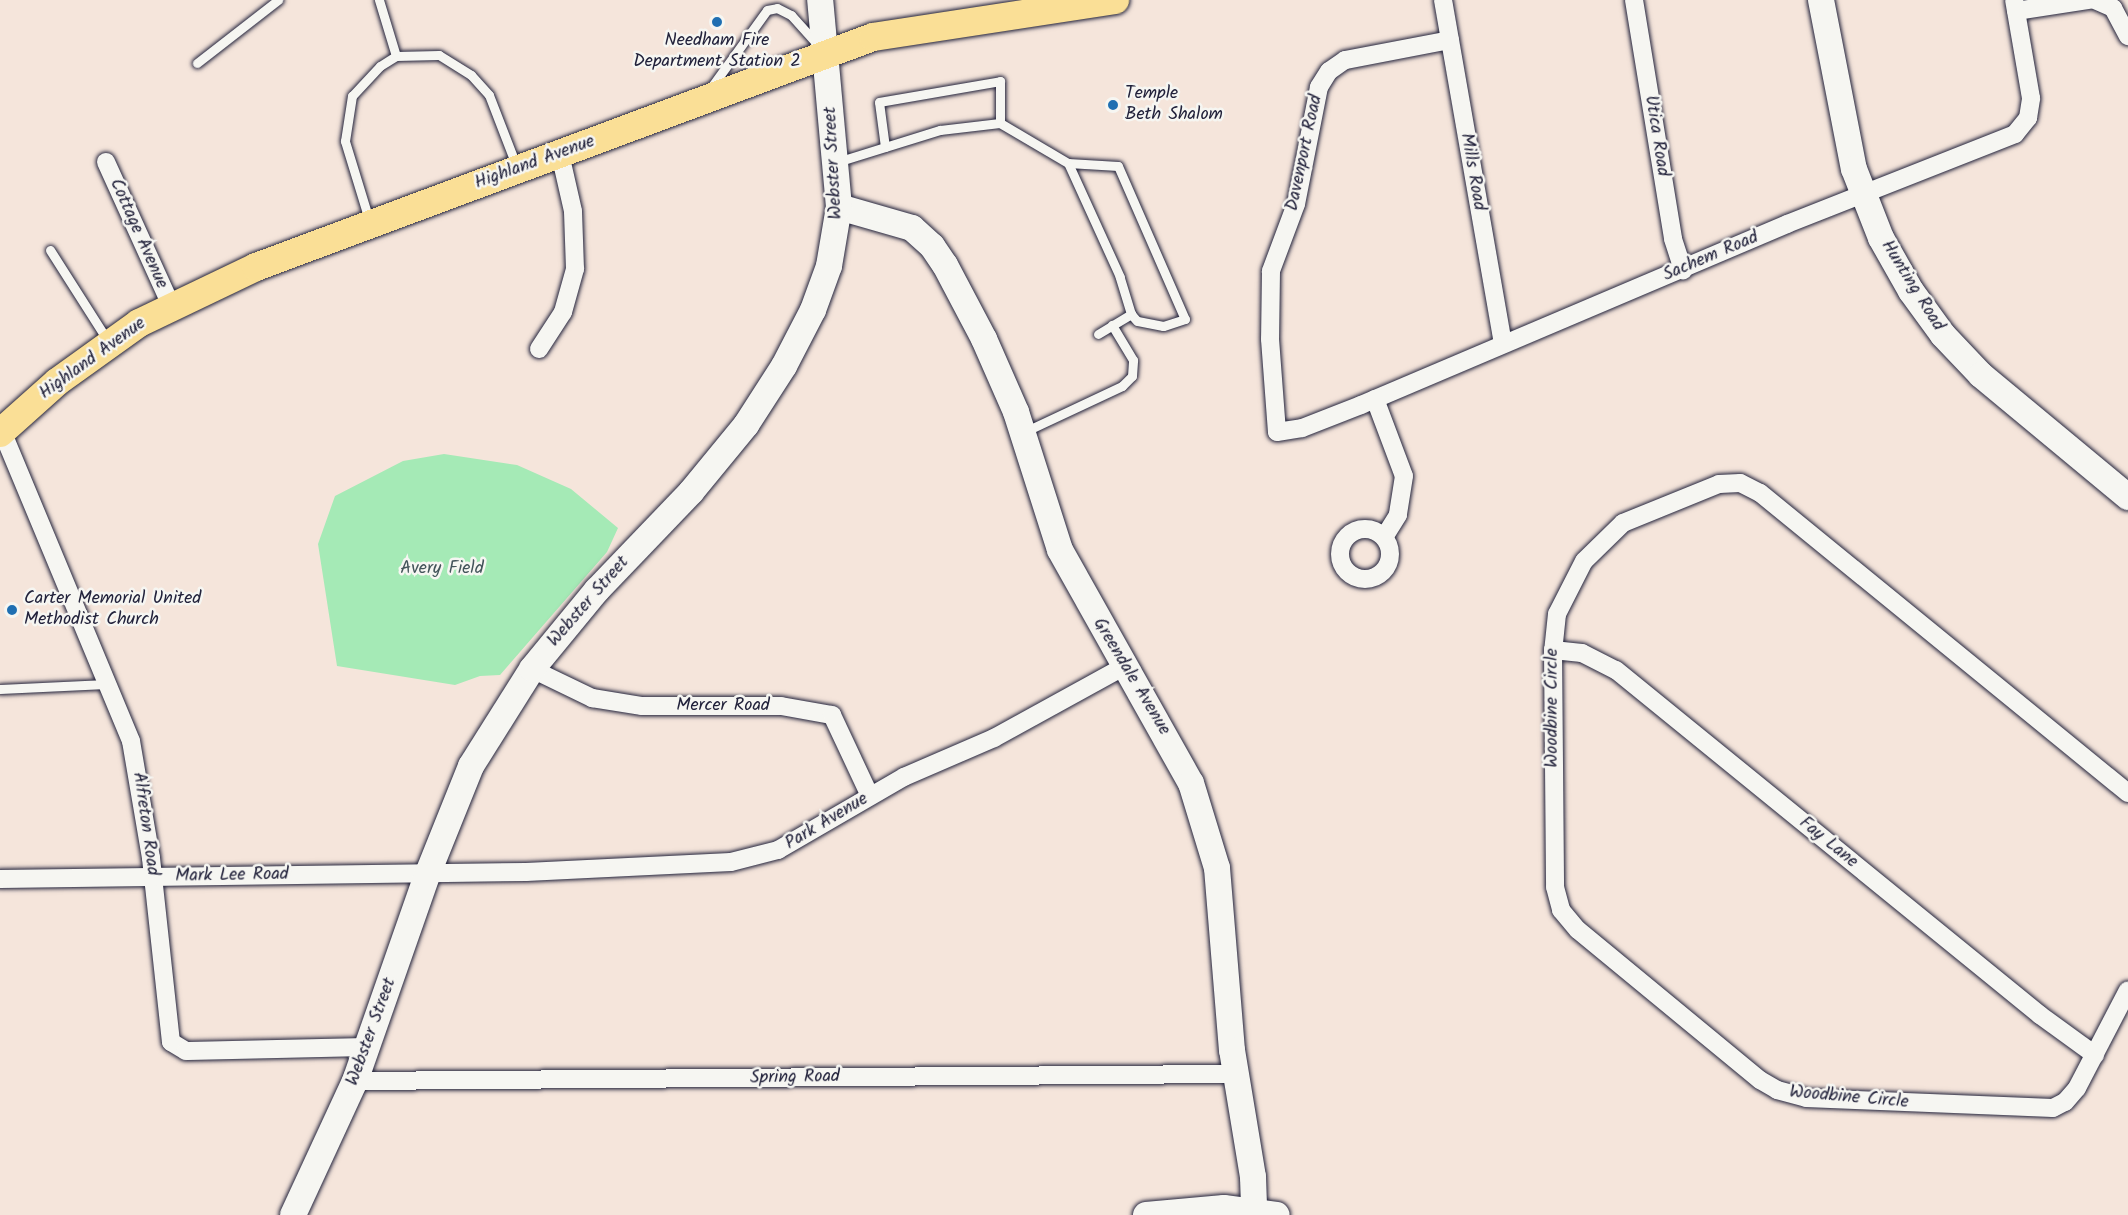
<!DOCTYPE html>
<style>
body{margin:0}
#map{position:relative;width:2128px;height:1215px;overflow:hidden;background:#f5e5db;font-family:Kalam,sans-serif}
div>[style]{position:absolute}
.green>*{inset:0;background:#a5eab6}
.roads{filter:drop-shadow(0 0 2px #22223b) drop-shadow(0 0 2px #22223b)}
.lane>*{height:9px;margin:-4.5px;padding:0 4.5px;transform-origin:4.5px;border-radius:4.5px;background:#f6f6f2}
.street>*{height:18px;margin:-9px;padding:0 9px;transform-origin:9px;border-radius:9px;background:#f6f6f2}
.street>.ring{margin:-9px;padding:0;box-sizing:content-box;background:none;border:18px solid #f6f6f2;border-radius:50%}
.secondary>*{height:26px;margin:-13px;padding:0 13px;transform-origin:13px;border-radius:13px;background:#f6f6f2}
.primary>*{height:28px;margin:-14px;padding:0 14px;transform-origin:14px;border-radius:14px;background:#fadf96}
.dots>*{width:16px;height:16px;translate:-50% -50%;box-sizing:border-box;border:3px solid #f6f6f2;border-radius:50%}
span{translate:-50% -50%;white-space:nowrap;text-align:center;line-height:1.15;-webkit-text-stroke:5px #f6f6f2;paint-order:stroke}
.poi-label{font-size:18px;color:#22223b}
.left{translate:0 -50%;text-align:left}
.street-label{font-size:18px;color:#22223b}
.park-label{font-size:18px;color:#43545a}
</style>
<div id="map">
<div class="green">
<div style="clip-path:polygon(444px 454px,517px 465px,571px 489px,618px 528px,607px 552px,500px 675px,480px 676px,455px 685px,337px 666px,318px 544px,335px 496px,403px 461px)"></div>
</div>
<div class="roads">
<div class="lane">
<div style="left:396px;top:56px;width:43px;rotate:-1.3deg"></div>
<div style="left:439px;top:55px;width:38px;rotate:32deg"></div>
<div style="left:471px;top:75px;width:27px;rotate:48deg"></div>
<div style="left:489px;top:95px;width:75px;rotate:68.9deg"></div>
<div style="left:197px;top:63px;width:103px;rotate:-37.9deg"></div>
<div style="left:710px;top:89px;width:97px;rotate:-54.2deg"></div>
<div style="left:767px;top:10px;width:10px;rotate:-11deg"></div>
<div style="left:777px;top:8px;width:16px;rotate:27deg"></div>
<div style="left:791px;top:15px;width:39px;rotate:48deg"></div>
<div style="left:885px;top:147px;width:45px;rotate:-97.6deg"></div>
<div style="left:879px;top:102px;width:123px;rotate:-9.8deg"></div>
<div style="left:1000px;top:81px;width:42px;rotate:90deg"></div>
<div style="left:837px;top:162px;width:108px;rotate:-17.3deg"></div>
<div style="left:940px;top:130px;width:60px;rotate:-6.7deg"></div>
<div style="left:1000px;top:123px;width:79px;rotate:30.5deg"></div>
<div style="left:1068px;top:163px;width:50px;rotate:3.4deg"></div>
<div style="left:1118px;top:166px;width:167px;rotate:66.4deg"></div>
<div style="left:1185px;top:319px;width:23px;rotate:162deg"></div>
<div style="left:1163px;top:326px;width:26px;rotate:-169deg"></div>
<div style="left:1137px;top:321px;width:9px;rotate:-131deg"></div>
<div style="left:1131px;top:314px;width:39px;rotate:-107deg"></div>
<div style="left:1120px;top:277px;width:125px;rotate:-114.5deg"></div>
<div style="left:370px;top:223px;width:86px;rotate:-107deg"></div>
<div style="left:345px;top:141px;width:46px;rotate:-81.2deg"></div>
<div style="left:352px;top:96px;width:41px;rotate:-47deg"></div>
<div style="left:380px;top:66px;width:19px;rotate:-32deg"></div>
<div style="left:396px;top:56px;width:59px;rotate:-106.9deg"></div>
<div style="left:50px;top:250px;width:108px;rotate:57.5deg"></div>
<div style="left:1098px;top:334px;width:39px;rotate:-31deg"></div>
<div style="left:1024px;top:432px;width:108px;rotate:-25.1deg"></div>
<div style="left:1122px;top:386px;width:14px;rotate:-45deg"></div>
<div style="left:1132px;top:376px;width:16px;rotate:-86deg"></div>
<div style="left:1133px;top:360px;width:41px;rotate:-121deg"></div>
<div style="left:0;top:689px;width:106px;rotate:-2.7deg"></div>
</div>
<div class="street">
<div style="left:1443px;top:0;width:348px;rotate:80.1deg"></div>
<div style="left:1634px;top:0;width:242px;rotate:80.7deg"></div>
<div style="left:1673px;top:239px;width:33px;rotate:72deg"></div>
<div style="left:2095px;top:0;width:20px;rotate:24deg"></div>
<div style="left:2113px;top:8px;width:32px;rotate:62deg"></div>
<div style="left:2016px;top:11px;width:74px;rotate:-8.6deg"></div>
<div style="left:1450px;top:40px;width:107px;rotate:169.2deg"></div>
<div style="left:1345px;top:60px;width:19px;rotate:145deg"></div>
<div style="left:1329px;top:71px;width:19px;rotate:122deg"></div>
<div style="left:1319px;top:87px;width:119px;rotate:101.1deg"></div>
<div style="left:1296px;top:204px;width:72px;rotate:110.5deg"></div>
<div style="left:1271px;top:271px;width:68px;rotate:90.8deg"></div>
<div style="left:1270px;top:339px;width:93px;rotate:85.7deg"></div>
<div style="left:1277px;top:432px;width:25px;rotate:-9deg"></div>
<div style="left:1302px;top:428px;width:63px;rotate:-21.3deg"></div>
<div style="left:1361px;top:405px;width:463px;rotate:-23deg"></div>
<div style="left:1787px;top:224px;width:245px;rotate:-21.5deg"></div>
<div style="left:2015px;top:134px;width:21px;rotate:-51deg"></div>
<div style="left:2028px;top:118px;width:20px;rotate:-81deg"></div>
<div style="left:2031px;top:98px;width:99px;rotate:-99.8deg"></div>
<div style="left:106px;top:162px;width:157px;rotate:65.6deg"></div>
<div style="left:539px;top:349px;width:44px;rotate:-57deg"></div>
<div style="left:563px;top:312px;width:45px;rotate:-74.4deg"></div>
<div style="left:575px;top:269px;width:58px;rotate:-92deg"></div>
<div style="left:573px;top:211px;width:58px;rotate:-102.8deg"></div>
<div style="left:1375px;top:399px;width:82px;rotate:69.4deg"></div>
<div style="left:1404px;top:476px;width:39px;rotate:99deg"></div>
<div style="left:1398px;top:515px;width:26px;rotate:122deg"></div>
<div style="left:2px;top:431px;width:336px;rotate:67.4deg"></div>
<div style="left:131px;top:741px;width:119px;rotate:80.3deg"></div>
<div style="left:151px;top:858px;width:185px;rotate:83.8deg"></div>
<div style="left:171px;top:1042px;width:17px;rotate:31deg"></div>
<div style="left:186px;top:1051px;width:182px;rotate:-1.3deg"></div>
<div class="ring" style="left:1340px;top:529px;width:32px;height:32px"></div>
<div style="left:1553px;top:650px;width:29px;rotate:6deg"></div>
<div style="left:1582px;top:653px;width:38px;rotate:27deg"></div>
<div style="left:1616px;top:670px;width:547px;rotate:39.13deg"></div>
<div style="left:2040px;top:1015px;width:68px;rotate:36deg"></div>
<div style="left:532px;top:669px;width:67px;rotate:25.8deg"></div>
<div style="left:592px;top:698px;width:51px;rotate:9.1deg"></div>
<div style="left:642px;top:706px;width:139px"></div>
<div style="left:781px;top:706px;width:52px;rotate:10deg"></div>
<div style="left:832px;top:715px;width:89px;rotate:64.9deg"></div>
<div style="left:2128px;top:793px;width:475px;rotate:-140.8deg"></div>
<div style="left:1760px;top:493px;width:22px;rotate:-153deg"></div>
<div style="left:1740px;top:483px;width:21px;rotate:177deg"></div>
<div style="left:1719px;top:484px;width:104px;rotate:157.9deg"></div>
<div style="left:1623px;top:523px;width:54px;rotate:135.7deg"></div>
<div style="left:1584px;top:561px;width:59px;rotate:117deg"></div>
<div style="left:1557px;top:614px;width:36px;rotate:96deg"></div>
<div style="left:1553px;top:650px;width:237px;rotate:89.5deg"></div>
<div style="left:1555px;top:887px;width:24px;rotate:75deg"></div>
<div style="left:1561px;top:910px;width:26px;rotate:50deg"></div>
<div style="left:1578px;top:930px;width:236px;rotate:39.5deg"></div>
<div style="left:1760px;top:1080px;width:20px;rotate:30deg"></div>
<div style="left:1777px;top:1090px;width:30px;rotate:15deg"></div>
<div style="left:1806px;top:1098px;width:247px;rotate:2.3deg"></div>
<div style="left:2053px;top:1108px;width:13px;rotate:-27deg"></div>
<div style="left:2065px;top:1102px;width:18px;rotate:-49deg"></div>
<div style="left:2077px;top:1088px;width:110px;rotate:-62.5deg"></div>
<div style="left:0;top:879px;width:526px;rotate:-0.76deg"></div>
<div style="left:526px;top:872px;width:205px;rotate:-2.8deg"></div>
<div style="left:731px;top:862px;width:49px;rotate:-14.3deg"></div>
<div style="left:778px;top:850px;width:146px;rotate:-30.1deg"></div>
<div style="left:904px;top:777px;width:98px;rotate:-23.4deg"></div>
<div style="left:994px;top:738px;width:149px;rotate:-28.8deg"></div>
<div style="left:355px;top:1081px;width:879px;rotate:-0.46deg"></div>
</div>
<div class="secondary">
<div style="left:1821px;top:0;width:172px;rotate:79deg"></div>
<div style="left:1854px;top:169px;width:74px;rotate:68.6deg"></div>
<div style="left:1881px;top:238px;width:61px;rotate:60.5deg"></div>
<div style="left:1911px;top:291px;width:54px;rotate:54deg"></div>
<div style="left:1943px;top:335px;width:55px;rotate:46.5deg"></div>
<div style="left:1981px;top:375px;width:191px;rotate:39.7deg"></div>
<div style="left:839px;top:207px;width:76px;rotate:16deg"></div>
<div style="left:912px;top:228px;width:27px;rotate:42deg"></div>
<div style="left:932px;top:246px;width:23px;rotate:56deg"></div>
<div style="left:945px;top:265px;width:84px;rotate:62.2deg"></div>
<div style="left:984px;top:339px;width:80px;rotate:66.3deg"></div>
<div style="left:1016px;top:412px;width:145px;rotate:72.3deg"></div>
<div style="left:1060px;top:550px;width:267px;rotate:60.7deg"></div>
<div style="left:1191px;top:783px;width:89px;rotate:73deg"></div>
<div style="left:1217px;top:868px;width:183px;rotate:85.3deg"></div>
<div style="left:1232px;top:1050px;width:129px;rotate:80.6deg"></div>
<div style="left:1253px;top:1177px;width:34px;rotate:88deg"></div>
<div style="left:293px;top:1215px;width:148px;rotate:-65.2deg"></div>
<div style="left:355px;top:1081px;width:220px;rotate:-70.7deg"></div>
<div style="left:428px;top:873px;width:115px;rotate:-68.1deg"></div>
<div style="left:471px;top:766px;width:115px;rotate:-57.8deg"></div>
<div style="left:532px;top:669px;width:102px;rotate:-50.6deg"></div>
<div style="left:597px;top:590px;width:136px;rotate:-46.2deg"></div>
<div style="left:691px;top:492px;width:87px;rotate:-50.6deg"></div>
<div style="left:746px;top:425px;width:70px;rotate:-57.2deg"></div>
<div style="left:784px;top:366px;width:63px;rotate:-62.6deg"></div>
<div style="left:813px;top:310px;width:47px;rotate:-70deg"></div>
<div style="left:829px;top:266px;width:60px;rotate:-80.4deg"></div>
<div style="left:839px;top:207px;width:208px;rotate:-95.2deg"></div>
<div style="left:1146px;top:1215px;width:78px;rotate:-5.1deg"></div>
<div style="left:1224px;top:1208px;width:53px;rotate:7.5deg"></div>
</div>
<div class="primary">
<div style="left:0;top:433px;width:76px;rotate:-41.8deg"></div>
<div style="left:57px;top:382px;width:101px;rotate:-35.7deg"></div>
<div style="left:139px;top:323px;width:130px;rotate:-25.6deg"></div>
<div style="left:256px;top:267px;width:658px;rotate:-20.44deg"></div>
<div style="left:873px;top:37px;width:245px;rotate:-8.7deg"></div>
</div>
</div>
<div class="dots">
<div style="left:717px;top:22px;background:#1f6fb2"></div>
<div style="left:1113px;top:105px;background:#1f6fb2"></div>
<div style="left:12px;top:610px;background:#1f6fb2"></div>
</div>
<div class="poi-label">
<span style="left:717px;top:52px">Needham Fire<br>Department Station 2</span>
<span class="left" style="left:1125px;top:105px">Temple<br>Beth Shalom</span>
<span class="left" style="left:24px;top:610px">Carter Memorial United<br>Methodist Church</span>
</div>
<div class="street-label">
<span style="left:1656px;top:136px;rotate:81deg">Utica Road</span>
<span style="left:1305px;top:153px;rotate:-78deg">Davenport Road</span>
<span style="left:535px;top:163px;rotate:-20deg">Highland Avenue</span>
<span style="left:834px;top:163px;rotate:-93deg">Webster Street</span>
<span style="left:1472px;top:172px;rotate:80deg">Mills Road</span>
<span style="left:138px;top:234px;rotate:66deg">Cottage Avenue</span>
<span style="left:1711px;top:257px;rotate:-23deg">Sachem Road</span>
<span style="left:1912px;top:286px;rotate:58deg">Hunting Road</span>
<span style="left:93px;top:359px;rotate:-36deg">Highland Avenue</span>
<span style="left:589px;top:602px;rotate:-49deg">Webster Street</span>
<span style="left:1131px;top:677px;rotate:59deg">Greendale Avenue</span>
<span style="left:723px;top:706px">Mercer Road</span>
<span style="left:1553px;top:708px;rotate:-90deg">Woodbine Circle</span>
<span style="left:827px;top:822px;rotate:-31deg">Park Avenue</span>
<span style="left:145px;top:824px;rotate:82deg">Alfreton Road</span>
<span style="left:1828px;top:843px;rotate:39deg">Fay Lane</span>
<span style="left:232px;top:876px;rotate:-1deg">Mark Lee Road</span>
<span style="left:372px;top:1032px;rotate:-70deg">Webster Street</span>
<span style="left:795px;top:1078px;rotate:-1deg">Spring Road</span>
<span style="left:1849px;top:1098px;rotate:5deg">Woodbine Circle</span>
</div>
<div class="park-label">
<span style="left:442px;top:569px">Avery Field</span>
</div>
</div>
